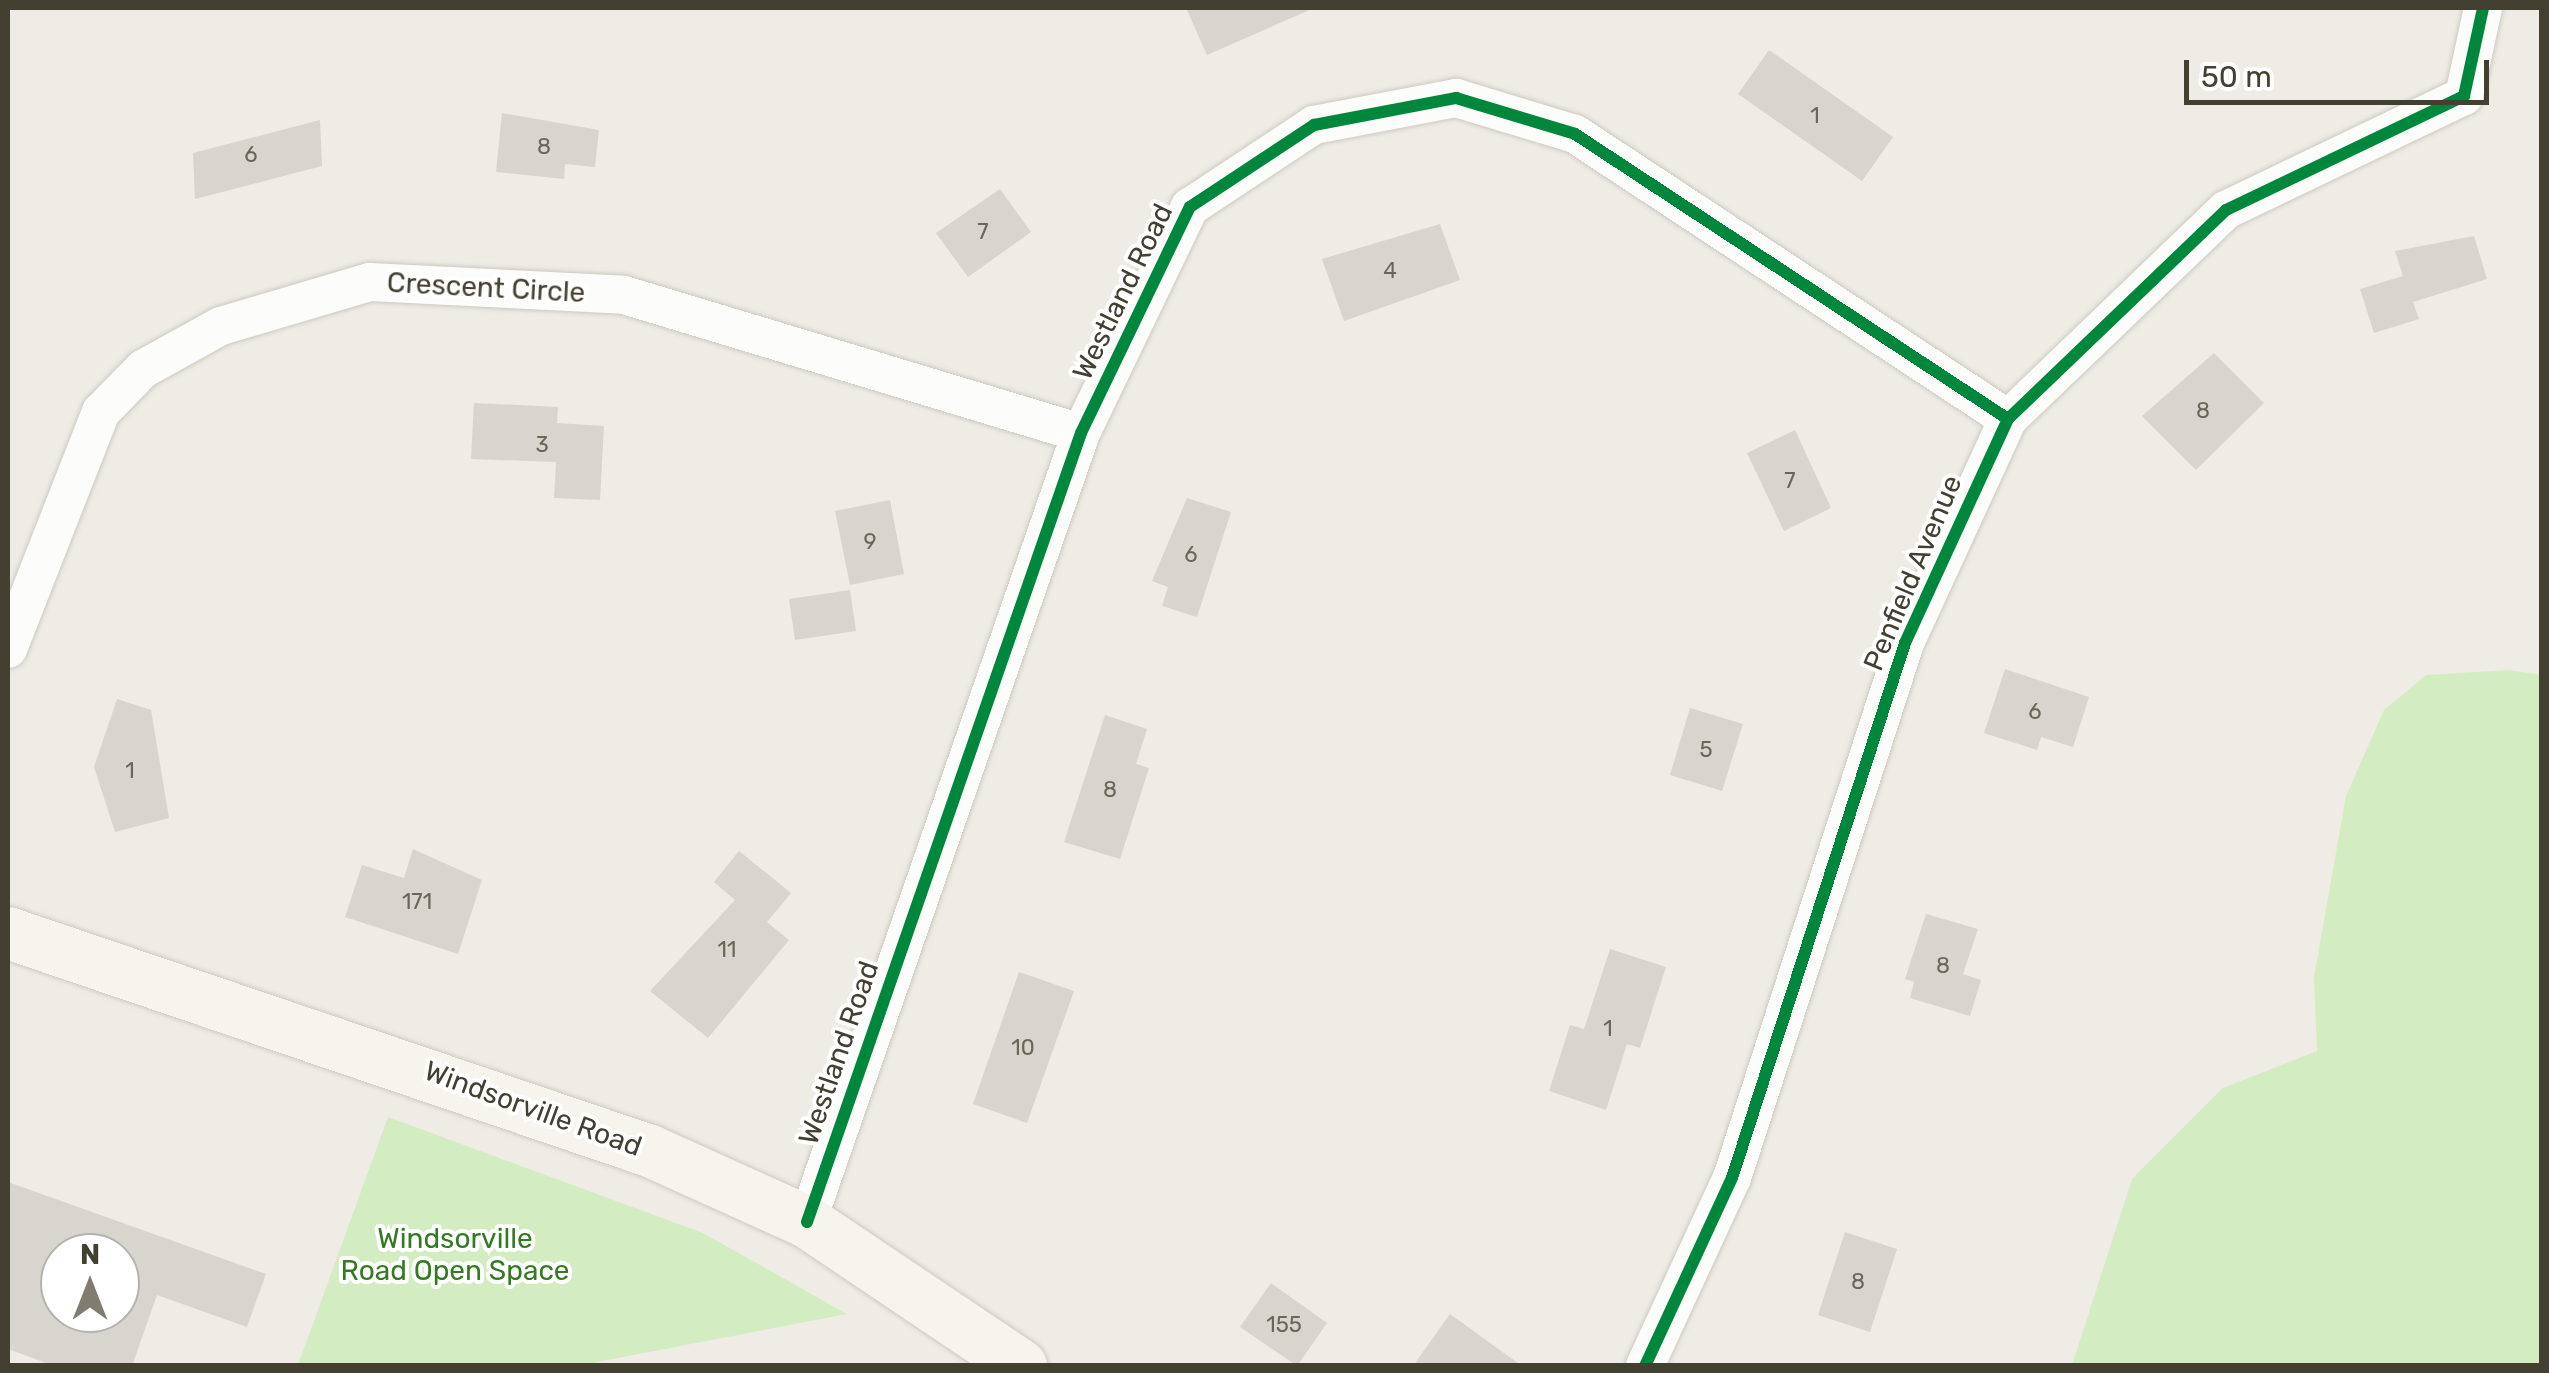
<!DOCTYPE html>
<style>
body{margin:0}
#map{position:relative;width:2549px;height:1373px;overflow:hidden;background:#eeece4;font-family:Rubik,sans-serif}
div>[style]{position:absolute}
.green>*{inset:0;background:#d4ecc1}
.building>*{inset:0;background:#d7d5cd}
.roads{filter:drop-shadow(0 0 2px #cccac2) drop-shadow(0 0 2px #cccac2)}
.street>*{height:38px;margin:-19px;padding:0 19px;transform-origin:19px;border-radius:19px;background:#fcfcfb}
.secondary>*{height:52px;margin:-26px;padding:0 26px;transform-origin:26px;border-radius:26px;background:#f6f4ec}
.cycleway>*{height:12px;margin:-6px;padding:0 6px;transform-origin:6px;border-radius:6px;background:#00873e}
span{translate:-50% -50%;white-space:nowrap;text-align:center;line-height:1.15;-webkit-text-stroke:8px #fff;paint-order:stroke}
.number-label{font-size:22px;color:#6a6659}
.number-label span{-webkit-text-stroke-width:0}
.street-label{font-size:28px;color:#444031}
.park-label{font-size:28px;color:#337a20}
.frame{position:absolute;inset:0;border:10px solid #444031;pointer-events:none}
.north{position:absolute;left:40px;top:1233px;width:100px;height:100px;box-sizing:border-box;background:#fff;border:2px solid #b4b3ad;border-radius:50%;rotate:0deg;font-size:28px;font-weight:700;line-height:40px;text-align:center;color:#444031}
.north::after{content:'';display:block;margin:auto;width:35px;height:45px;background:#807c70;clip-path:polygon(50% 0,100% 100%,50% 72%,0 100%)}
.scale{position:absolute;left:2184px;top:60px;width:305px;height:45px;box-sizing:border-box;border:5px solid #444031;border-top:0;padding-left:12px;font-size:30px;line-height:35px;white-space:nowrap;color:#444031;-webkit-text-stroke:8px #fff;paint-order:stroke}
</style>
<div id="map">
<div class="green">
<div style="clip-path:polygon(2508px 670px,2542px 675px,2541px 1365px,2072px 1365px,2132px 1179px,2223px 1088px,2317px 1051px,2314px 977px,2346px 796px,2384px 710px,2426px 675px)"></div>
<div style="clip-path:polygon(388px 1117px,703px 1233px,847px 1314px,581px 1365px,298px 1365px)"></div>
</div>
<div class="building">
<div style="clip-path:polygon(1186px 8px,1314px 8px,1207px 55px)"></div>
<div style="clip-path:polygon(1769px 50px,1893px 137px,1862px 181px,1738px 94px)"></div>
<div style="clip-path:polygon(502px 113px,599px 130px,595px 167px,565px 164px,564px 179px,496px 172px)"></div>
<div style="clip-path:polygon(320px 120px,322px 166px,195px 199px,193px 153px)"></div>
<div style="clip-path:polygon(1000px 189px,1031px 232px,968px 277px,936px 233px)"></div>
<div style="clip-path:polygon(1440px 224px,1460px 280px,1344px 321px,1322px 259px)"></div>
<div style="clip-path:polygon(2474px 236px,2487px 279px,2413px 302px,2419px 319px,2374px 333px,2360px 289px,2403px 276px,2395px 251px)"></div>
<div style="clip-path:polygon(2214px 353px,2264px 403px,2196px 470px,2142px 416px)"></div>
<div style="clip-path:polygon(474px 403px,558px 407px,557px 423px,604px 426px,600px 500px,554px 498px,556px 462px,471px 459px)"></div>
<div style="clip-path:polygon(1795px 430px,1831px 508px,1784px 531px,1747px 453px)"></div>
<div style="clip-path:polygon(1187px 498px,1231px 512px,1197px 617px,1162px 606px,1168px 587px,1152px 581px)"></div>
<div style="clip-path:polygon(890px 500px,904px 574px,850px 585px,835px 511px)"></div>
<div style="clip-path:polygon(850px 590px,856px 631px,795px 640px,789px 599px)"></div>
<div style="clip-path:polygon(2005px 669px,2089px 697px,2073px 747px,2041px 737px,2037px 750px,1984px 733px)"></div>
<div style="clip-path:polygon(117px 699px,151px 710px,169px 818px,115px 832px,94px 767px)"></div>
<div style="clip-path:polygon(1690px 708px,1743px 724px,1722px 791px,1670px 775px)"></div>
<div style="clip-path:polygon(1105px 715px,1147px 729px,1136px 764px,1149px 768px,1120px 859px,1064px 842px)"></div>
<div style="clip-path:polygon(413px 849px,482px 880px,458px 954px,345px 917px,362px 865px,404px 878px)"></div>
<div style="clip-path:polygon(739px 851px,791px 893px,767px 922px,789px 940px,708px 1038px,650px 991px,735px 900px,714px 882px)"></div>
<div style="clip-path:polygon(1926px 914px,1978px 929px,1963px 974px,1981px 980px,1970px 1016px,1910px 998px,1914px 982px,1905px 979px)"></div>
<div style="clip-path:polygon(1610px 949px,1666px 967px,1640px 1048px,1627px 1044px,1606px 1110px,1549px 1091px,1570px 1025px,1584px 1029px)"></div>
<div style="clip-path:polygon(1019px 972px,1074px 991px,1027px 1123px,973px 1104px)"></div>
<div style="clip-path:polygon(evenodd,8px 1182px,266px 1274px,247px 1327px,157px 1295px,132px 1366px,54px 1366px,8px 1349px,8px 1182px,60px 1253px,120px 1253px,120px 1313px,60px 1313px,60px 1253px)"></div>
<div style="clip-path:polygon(1845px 1232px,1897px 1249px,1870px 1332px,1818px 1315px)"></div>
<div style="clip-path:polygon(1271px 1283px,1327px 1323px,1297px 1366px,1240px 1327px)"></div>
<div style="clip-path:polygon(1450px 1314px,1522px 1366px,1413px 1366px)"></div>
</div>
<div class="roads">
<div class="street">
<div style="left:8px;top:649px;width:255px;rotate:-68.6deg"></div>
<div style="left:101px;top:412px;width:60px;rotate:-45.7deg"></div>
<div style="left:143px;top:369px;width:89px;rotate:-28.9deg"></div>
<div style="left:221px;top:326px;width:155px;rotate:-16.5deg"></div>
<div style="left:370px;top:282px;width:254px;rotate:2.9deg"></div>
<div style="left:624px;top:295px;width:477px;rotate:16.8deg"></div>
<div style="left:807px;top:1222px;width:835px;rotate:-70.85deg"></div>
<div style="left:1081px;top:433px;width:251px;rotate:-64.3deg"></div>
<div style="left:1190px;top:207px;width:149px;rotate:-33.5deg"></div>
<div style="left:1314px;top:125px;width:145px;rotate:-10.8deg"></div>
<div style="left:1456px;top:98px;width:124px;rotate:16.8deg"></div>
<div style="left:1575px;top:134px;width:518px;rotate:33.35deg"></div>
<div style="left:1645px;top:1366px;width:207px;rotate:-65.2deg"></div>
<div style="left:1732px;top:1178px;width:562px;rotate:-72.08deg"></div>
<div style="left:1905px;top:643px;width:247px;rotate:-65.3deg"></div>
<div style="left:2008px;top:419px;width:302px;rotate:-43.8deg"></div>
<div style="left:2226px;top:210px;width:264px;rotate:-25.6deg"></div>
<div style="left:2464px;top:96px;width:90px;rotate:-77.8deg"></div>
</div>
<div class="secondary">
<div style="left:8px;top:933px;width:678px;rotate:18.76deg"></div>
<div style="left:650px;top:1151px;width:172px;rotate:24.3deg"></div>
<div style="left:807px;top:1222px;width:258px;rotate:33.9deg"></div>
</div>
</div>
<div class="cycleway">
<div style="left:807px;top:1222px;width:835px;rotate:-70.85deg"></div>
<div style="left:1081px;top:433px;width:251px;rotate:-64.3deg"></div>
<div style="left:1190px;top:207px;width:149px;rotate:-33.5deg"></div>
<div style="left:1314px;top:125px;width:145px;rotate:-10.8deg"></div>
<div style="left:1456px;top:98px;width:124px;rotate:16.8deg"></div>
<div style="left:1575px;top:134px;width:518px;rotate:33.35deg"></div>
<div style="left:1645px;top:1366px;width:207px;rotate:-65.2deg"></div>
<div style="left:1732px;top:1178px;width:562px;rotate:-72.08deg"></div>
<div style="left:1905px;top:643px;width:247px;rotate:-65.3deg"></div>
<div style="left:2008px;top:419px;width:302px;rotate:-43.8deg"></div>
<div style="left:2226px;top:210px;width:264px;rotate:-25.6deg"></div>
<div style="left:2464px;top:96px;width:90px;rotate:-77.8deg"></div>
</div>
<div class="number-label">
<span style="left:1815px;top:116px">1</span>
<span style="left:544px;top:147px">8</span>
<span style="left:251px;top:155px">6</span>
<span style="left:983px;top:232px">7</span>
<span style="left:1390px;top:271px">4</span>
<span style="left:2203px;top:411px">8</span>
<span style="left:542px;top:445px">3</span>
<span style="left:1790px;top:481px">7</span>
<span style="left:870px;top:542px">9</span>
<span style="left:1191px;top:555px">6</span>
<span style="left:2035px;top:712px">6</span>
<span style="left:1706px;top:750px">5</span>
<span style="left:130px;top:771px">1</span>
<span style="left:1110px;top:790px">8</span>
<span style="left:417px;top:902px">171</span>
<span style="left:727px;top:950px">11</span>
<span style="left:1943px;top:966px">8</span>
<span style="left:1608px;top:1029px">1</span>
<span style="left:1023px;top:1048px">10</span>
<span style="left:1858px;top:1282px">8</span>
<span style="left:1284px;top:1325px">155</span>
</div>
<div class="street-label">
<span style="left:486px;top:288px;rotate:3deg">Crescent Circle</span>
<span style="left:1123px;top:292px;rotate:-64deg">Westland Road</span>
<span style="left:1913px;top:573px;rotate:-67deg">Penfield Avenue</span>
<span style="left:839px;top:1053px;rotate:-71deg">Westland Road</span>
<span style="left:533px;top:1109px;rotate:20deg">Windsorville Road</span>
</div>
<div class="park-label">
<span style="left:455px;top:1255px">Windsorville<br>Road Open Space</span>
</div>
<div class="frame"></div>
<div class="north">N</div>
<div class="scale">50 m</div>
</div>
